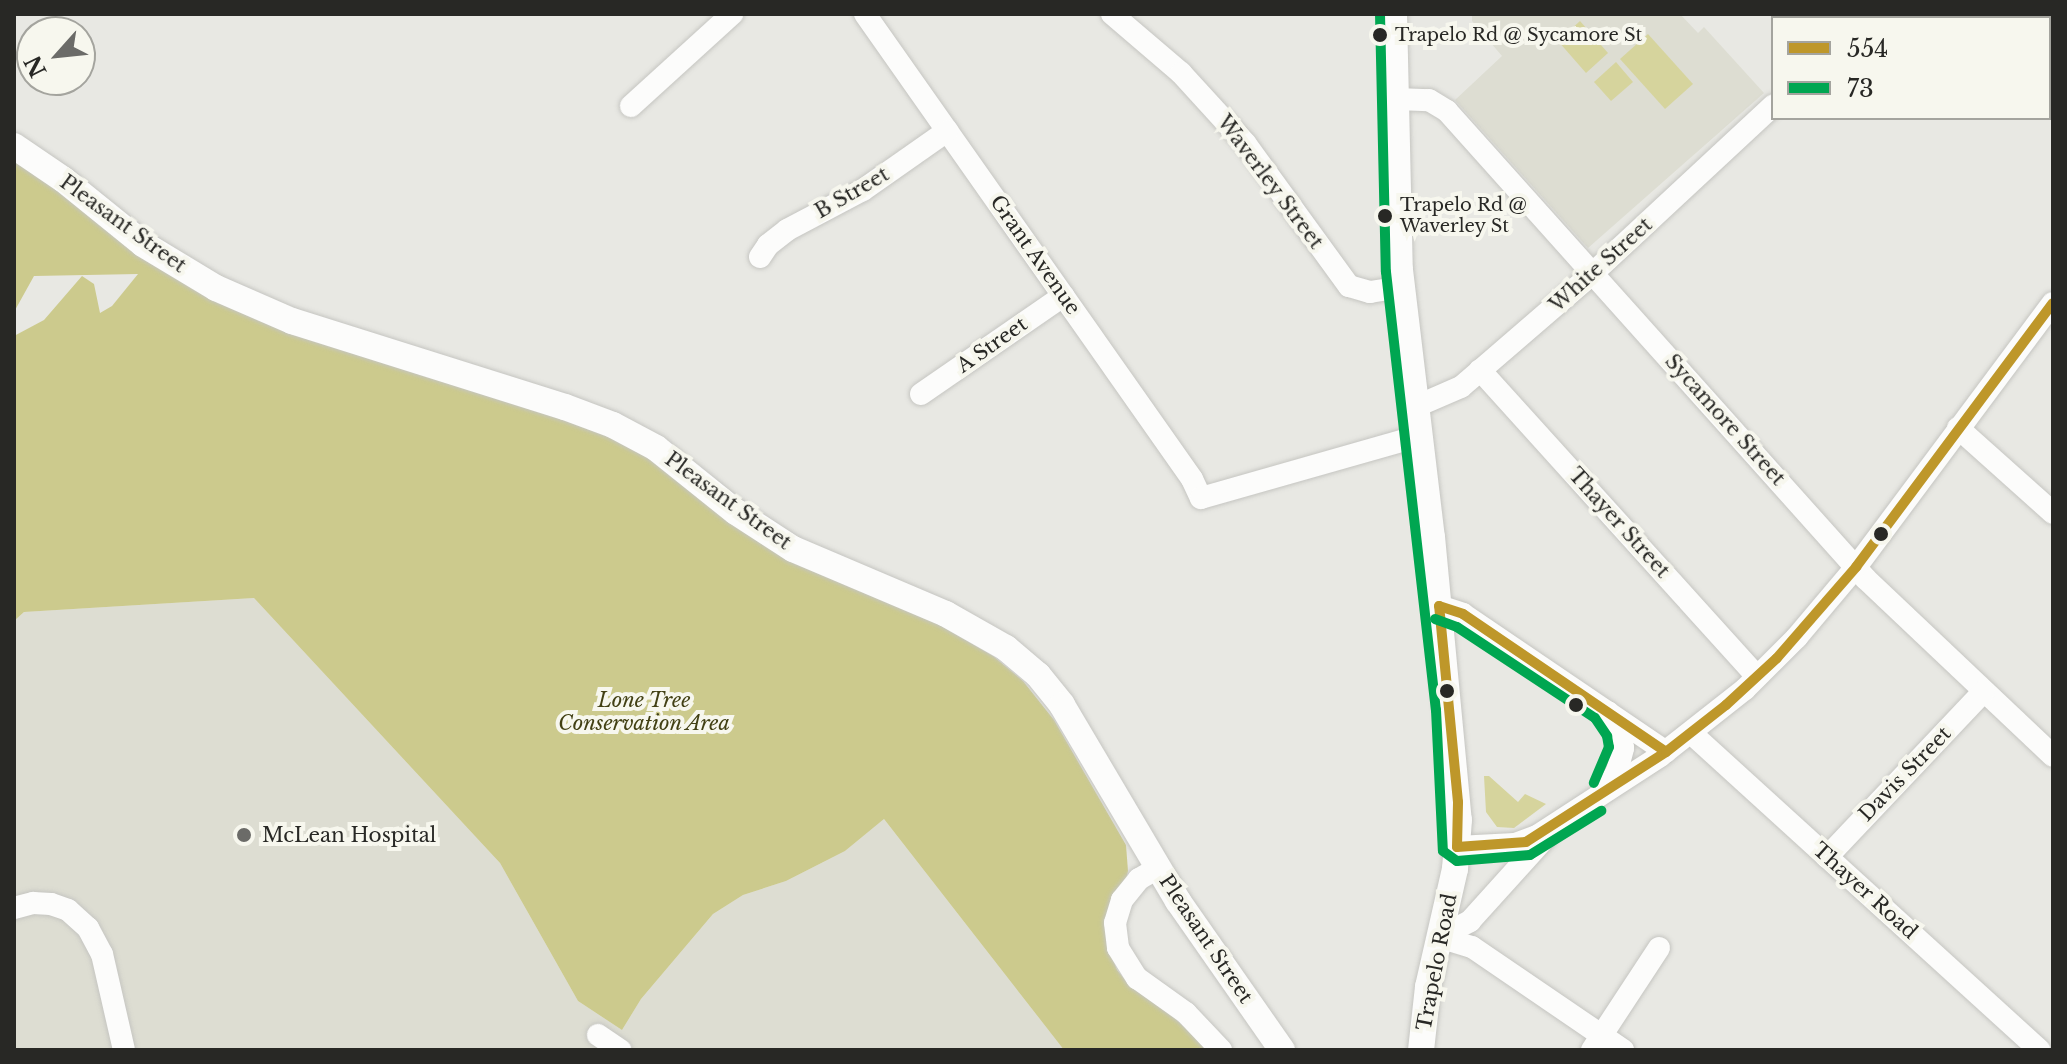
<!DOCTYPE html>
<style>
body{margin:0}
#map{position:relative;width:2067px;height:1064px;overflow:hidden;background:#e8e8e3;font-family:"Libre Baskerville",serif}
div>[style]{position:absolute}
.built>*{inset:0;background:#ddddd2}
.green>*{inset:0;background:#d6d49d}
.forest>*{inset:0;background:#ccca8d}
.roads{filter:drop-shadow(0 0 2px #c5c5c1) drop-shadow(0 0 2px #c5c5c1)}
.minor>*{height:22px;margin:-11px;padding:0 11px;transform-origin:11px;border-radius:11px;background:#fcfcfb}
.major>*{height:26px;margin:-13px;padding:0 13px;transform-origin:13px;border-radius:13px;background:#fcfcfb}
.bus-1>*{height:10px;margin:-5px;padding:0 5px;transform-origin:5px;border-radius:5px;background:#be972a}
.bus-2>*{height:10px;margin:-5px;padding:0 5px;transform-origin:5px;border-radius:5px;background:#00a651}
.dots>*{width:22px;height:22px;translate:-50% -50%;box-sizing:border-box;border:4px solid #f7f7ee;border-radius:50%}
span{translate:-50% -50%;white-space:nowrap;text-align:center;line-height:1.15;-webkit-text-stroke:8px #f7f7ee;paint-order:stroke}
.bus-label{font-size:18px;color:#282825}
.left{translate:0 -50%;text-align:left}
.street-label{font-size:20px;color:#282825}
.park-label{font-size:20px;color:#424014;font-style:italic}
.poi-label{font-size:20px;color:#282825}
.frame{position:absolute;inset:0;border:16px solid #282825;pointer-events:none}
.legend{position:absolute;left:1771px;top:16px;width:280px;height:104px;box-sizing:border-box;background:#f7f7ee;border:2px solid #a4a49e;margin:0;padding:10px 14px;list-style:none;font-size:24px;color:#282825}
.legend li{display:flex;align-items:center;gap:16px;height:40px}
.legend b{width:40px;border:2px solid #a4a49e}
.north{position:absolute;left:16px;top:16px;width:80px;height:80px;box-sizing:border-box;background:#f7f7ee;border:2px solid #a4a49e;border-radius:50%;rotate:243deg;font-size:22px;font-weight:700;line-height:32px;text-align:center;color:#282825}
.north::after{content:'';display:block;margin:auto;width:28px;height:36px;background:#6b6b68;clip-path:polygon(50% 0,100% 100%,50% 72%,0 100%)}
</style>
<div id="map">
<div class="built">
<div style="clip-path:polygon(1472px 14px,1680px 14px,1698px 33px,1704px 27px,1764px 93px,1588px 248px,1455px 100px,1502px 56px,1472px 21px)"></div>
<div style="clip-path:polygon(254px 598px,500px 863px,578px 1001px,622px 1030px,641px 999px,713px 914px,743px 895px,786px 881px,845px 851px,884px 819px,1064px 1050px,14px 1050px,14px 621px,24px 612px)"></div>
</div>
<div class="green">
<div style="clip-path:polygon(1580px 21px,1608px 53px,1586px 73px,1558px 41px)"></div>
<div style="clip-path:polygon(1648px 34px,1693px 84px,1665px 109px,1620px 59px)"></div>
<div style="clip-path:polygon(1616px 62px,1633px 82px,1611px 101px,1594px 82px)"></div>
<div style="clip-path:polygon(1484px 776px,1489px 776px,1518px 802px,1525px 794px,1546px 804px,1514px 828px,1497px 827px,1486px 812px)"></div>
</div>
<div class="forest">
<div style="clip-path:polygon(14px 157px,139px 251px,609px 434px,993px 656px,1023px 681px,1054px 720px,1126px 845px,1128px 871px,1109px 950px,1117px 970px,1130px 986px,1170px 1014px,1209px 1050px,1064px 1050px,884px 819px,845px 851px,786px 881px,743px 895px,713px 914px,641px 999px,622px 1030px,578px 1001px,500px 863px,254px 598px,24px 612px,14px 621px,14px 336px,44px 320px,82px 276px,94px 284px,100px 313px,112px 306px,138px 274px,34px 276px,14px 312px)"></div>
</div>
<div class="roads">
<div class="minor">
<div style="left:865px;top:14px;width:568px;rotate:54.88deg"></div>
<div style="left:1192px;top:479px;width:21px;rotate:65deg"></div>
<div style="left:1201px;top:498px;width:227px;rotate:-15.9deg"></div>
<div style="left:1112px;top:14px;width:91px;rotate:40.5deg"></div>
<div style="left:1181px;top:73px;width:95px;rotate:47.6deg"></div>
<div style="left:1245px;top:143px;width:177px;rotate:54deg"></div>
<div style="left:1349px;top:286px;width:22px;rotate:16deg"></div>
<div style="left:1370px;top:292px;width:32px;rotate:-9deg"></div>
<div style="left:2007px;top:14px;width:6px;rotate:45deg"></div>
<div style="left:1871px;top:18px;width:6px;rotate:-39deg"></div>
<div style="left:2049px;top:53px;width:5px;rotate:37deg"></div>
<div style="left:1396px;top:99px;width:33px;rotate:2deg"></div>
<div style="left:1429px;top:100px;width:21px;rotate:31deg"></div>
<div style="left:1447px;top:111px;width:628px;rotate:48.16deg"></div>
<div style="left:1866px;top:579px;width:257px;rotate:43.4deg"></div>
<div style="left:631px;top:106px;width:137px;rotate:-42.3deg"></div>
<div style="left:760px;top:257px;width:14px;rotate:-56deg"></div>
<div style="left:768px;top:245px;width:24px;rotate:-38deg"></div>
<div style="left:787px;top:230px;width:86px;rotate:-27.8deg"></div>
<div style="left:863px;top:190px;width:103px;rotate:-35.1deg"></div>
<div style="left:1480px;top:370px;width:413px;rotate:47.9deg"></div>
<div style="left:921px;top:394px;width:173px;rotate:-34.6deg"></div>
<div style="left:1417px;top:406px;width:48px;rotate:-23.4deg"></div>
<div style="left:1461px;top:387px;width:174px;rotate:-40.8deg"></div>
<div style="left:1593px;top:273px;width:246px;rotate:-42.9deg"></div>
<div style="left:1958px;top:428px;width:127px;rotate:41.8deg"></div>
<div style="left:1439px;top:606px;width:25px;rotate:18deg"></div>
<div style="left:1463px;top:614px;width:245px;rotate:34.2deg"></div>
<div style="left:1691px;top:733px;width:471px;rotate:42.3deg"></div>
<div style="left:1606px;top:790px;width:22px;rotate:-60deg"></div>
<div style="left:1617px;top:771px;width:24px;rotate:-75deg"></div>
<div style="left:1623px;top:748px;width:17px;rotate:-100deg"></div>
<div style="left:1620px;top:731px;width:22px;rotate:-122deg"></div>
<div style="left:1457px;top:847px;width:58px;rotate:-3deg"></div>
<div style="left:1515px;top:844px;width:23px;rotate:-20deg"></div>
<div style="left:1537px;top:836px;width:147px;rotate:-33deg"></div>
<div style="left:1660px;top:756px;width:108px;rotate:-38.2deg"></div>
<div style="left:1745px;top:689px;width:74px;rotate:-45deg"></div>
<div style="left:1797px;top:637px;width:92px;rotate:-49.9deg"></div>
<div style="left:1856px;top:567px;width:329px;rotate:-53.3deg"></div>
<div style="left:1827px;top:857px;width:228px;rotate:-46.6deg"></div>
<div style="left:1158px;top:868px;width:22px;rotate:150deg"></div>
<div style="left:1139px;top:879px;width:27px;rotate:129deg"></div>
<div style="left:1122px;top:900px;width:24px;rotate:107deg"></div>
<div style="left:1115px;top:923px;width:25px;rotate:83deg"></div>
<div style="left:1118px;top:948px;width:36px;rotate:58deg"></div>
<div style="left:1137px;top:978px;width:60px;rotate:35.5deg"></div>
<div style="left:1186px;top:1013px;width:51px;rotate:46.6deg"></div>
<div style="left:14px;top:908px;width:20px;rotate:-15deg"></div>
<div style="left:33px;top:903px;width:18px;rotate:3deg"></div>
<div style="left:51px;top:904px;width:18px;rotate:19deg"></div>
<div style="left:68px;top:910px;width:27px;rotate:42deg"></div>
<div style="left:88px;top:928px;width:30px;rotate:62deg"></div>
<div style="left:102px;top:954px;width:98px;rotate:77.1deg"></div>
<div style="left:1439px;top:937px;width:34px;rotate:17deg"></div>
<div style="left:1472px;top:947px;width:183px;rotate:34.3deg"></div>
<div style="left:1439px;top:937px;width:35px;rotate:-27deg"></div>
<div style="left:1470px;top:921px;width:112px;rotate:-47.9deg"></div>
<div style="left:598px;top:1035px;width:27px;rotate:34deg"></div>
<div style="left:1592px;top:1050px;width:122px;rotate:-56.7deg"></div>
</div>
<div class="major">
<div style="left:1394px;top:14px;width:256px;rotate:88.7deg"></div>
<div style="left:1400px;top:270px;width:269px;rotate:83.2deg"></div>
<div style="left:1432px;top:537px;width:284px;rotate:84.6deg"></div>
<div style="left:1459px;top:820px;width:49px;rotate:94.7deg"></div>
<div style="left:1455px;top:869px;width:121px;rotate:102.9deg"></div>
<div style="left:1428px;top:987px;width:63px;rotate:96.3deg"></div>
<div style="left:14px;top:146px;width:60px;rotate:34.2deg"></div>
<div style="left:64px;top:180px;width:102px;rotate:39deg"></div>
<div style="left:143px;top:244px;width:85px;rotate:31.1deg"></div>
<div style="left:216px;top:288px;width:83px;rotate:23.5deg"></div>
<div style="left:292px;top:321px;width:286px;rotate:17.5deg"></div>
<div style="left:565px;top:407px;width:51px;rotate:20.6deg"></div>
<div style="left:613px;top:425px;width:49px;rotate:28.1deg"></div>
<div style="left:656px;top:448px;width:102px;rotate:38.7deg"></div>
<div style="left:736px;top:512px;width:68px;rotate:33deg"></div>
<div style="left:793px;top:549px;width:166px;rotate:23deg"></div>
<div style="left:946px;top:614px;width:69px;rotate:29.5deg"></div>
<div style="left:1006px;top:648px;width:42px;rotate:40.2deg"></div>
<div style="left:1038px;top:675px;width:38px;rotate:51deg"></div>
<div style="left:1062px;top:705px;width:228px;rotate:59.4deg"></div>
<div style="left:1178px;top:901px;width:182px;rotate:55.1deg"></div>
</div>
</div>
<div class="bus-1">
<div style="left:1439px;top:606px;width:25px;rotate:18deg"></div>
<div style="left:1463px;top:614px;width:245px;rotate:34.2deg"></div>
<div style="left:1666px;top:752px;width:166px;rotate:147.3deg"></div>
<div style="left:1526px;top:842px;width:69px;rotate:175.9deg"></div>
<div style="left:1457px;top:847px;width:45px;rotate:-88.7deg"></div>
<div style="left:1458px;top:802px;width:197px;rotate:-95.5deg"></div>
<div style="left:1666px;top:752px;width:76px;rotate:-38.1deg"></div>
<div style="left:1726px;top:705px;width:69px;rotate:-42.7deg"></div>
<div style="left:1777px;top:658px;width:121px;rotate:-49deg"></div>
<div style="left:1856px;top:567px;width:329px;rotate:-53.3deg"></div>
</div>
<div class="bus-2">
<div style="left:1380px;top:14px;width:258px;rotate:88.7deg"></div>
<div style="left:1386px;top:272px;width:441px;rotate:83.5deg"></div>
<div style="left:1436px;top:710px;width:141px;rotate:87.2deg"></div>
<div style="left:1443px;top:851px;width:17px;rotate:36deg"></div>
<div style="left:1457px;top:861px;width:73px;rotate:-4.7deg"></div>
<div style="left:1530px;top:855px;width:84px;rotate:-31.8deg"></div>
<div style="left:1435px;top:619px;width:23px;rotate:20deg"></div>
<div style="left:1457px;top:627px;width:165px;rotate:33.4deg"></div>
<div style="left:1595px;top:718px;width:22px;rotate:56deg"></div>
<div style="left:1607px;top:736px;width:11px;rotate:80deg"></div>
<div style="left:1609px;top:747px;width:39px;rotate:113deg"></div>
</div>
<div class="dots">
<div style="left:1380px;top:35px;background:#282825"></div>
<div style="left:1385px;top:216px;background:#282825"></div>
<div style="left:1881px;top:534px;background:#282825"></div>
<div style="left:1447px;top:691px;background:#282825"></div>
<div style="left:1576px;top:705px;background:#282825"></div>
<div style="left:244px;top:835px;background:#6b6b68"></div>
</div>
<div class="bus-label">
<span class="left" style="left:1395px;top:35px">Trapelo Rd @ Sycamore St</span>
<span class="left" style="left:1400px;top:216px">Trapelo Rd @<br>Waverley St</span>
</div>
<div class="street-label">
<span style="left:1270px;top:182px;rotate:53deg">Waverley Street</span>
<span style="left:852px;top:193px;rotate:-30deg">B Street</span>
<span style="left:123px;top:224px;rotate:36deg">Pleasant Street</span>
<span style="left:1035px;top:255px;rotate:55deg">Grant Avenue</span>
<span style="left:1601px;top:265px;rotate:-42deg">White Street</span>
<span style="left:992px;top:345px;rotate:-35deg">A Street</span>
<span style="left:1725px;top:420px;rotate:48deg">Sycamore Street</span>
<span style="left:728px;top:501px;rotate:36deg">Pleasant Street</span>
<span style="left:1619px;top:523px;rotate:48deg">Thayer Street</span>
<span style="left:1905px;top:774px;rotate:-46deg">Davis Street</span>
<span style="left:1865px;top:891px;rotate:42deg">Thayer Road</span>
<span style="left:1206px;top:939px;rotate:56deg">Pleasant Street</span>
<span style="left:1437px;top:962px;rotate:-79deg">Trapelo Road</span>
</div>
<div class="park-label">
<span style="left:644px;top:712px">Lone Tree<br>Conservation Area</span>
</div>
<div class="poi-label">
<span class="left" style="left:262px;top:835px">McLean Hospital</span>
</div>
<div class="frame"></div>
<ul class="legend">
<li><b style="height:10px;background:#be972a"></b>554</li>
<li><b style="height:10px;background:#00a651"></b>73</li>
</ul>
<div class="north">N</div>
</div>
